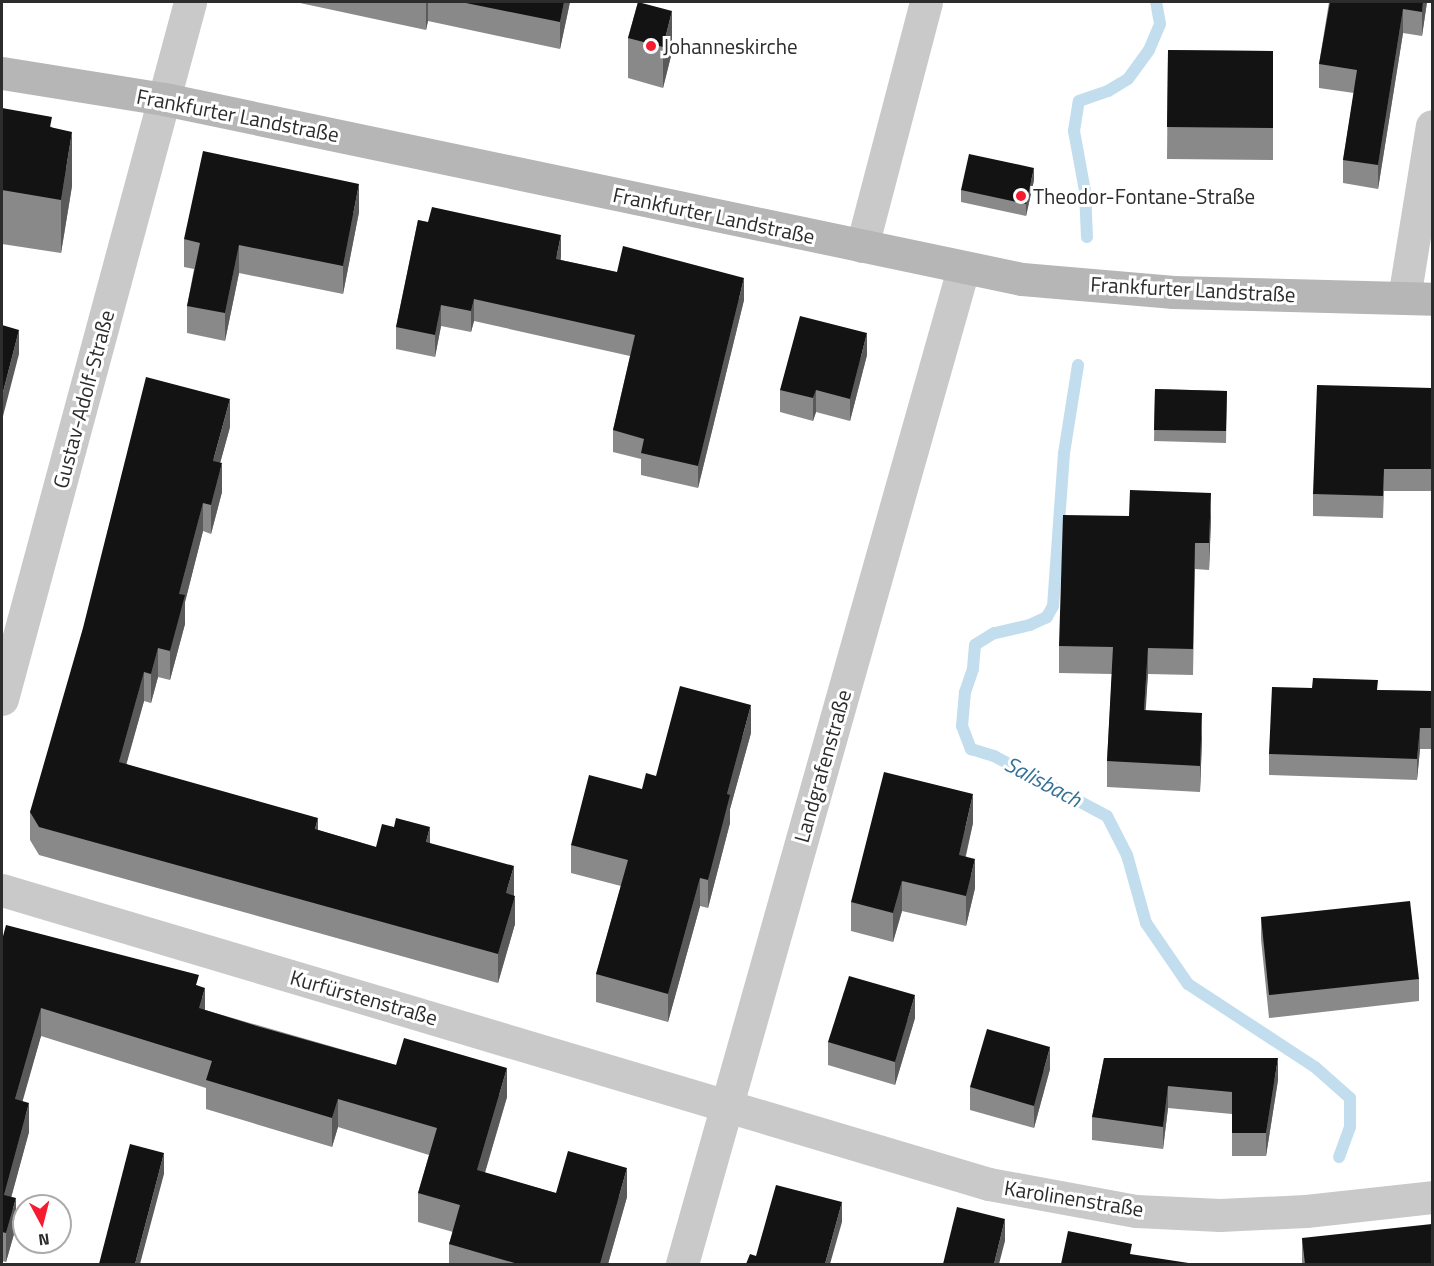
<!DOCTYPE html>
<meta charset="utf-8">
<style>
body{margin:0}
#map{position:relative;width:1434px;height:1266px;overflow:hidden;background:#fff;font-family:"Titillium Web",sans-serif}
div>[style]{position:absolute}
.stream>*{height:12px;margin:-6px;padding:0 6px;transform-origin:6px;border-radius:6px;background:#c2deee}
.minor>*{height:33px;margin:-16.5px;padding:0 16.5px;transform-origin:16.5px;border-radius:16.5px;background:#c9c9c9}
.secondary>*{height:33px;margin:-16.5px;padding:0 16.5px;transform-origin:16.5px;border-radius:16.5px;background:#b6b6b6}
.wall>*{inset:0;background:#898989}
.shaded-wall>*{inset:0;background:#5a5a5a}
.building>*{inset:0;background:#131313}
.dots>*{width:16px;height:16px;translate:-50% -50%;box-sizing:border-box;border:3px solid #fff;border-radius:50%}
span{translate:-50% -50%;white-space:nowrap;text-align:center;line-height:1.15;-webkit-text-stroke:6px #fff;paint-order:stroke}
.poi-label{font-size:21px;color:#2c2c2c}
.left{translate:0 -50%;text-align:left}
.street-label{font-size:21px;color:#2c2c2c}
.water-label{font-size:22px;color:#337196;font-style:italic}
.frame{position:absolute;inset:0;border:3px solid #2c2c2c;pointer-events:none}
.north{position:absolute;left:12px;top:1194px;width:60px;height:60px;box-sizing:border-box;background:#fff;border:2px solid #ababab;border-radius:50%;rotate:173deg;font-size:16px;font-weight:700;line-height:24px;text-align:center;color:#2c2c2c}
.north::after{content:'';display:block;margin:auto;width:21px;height:27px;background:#f71b2f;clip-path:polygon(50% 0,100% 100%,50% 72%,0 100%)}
</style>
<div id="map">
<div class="stream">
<div style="left:1087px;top:237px;width:46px;rotate:-92.5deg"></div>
<div style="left:1085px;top:191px;width:61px;rotate:-100.4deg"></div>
<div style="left:1074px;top:131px;width:30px;rotate:-81deg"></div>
<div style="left:1079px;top:101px;width:31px;rotate:-19deg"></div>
<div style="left:1108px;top:91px;width:23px;rotate:-31deg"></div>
<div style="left:1128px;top:79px;width:36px;rotate:-54deg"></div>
<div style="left:1149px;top:50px;width:28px;rotate:-67deg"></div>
<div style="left:1160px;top:24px;width:22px;rotate:-100deg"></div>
<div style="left:1078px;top:365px;width:89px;rotate:99deg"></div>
<div style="left:1064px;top:453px;width:153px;rotate:94.1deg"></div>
<div style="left:1053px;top:606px;width:13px;rotate:119deg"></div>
<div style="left:1047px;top:617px;width:19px;rotate:155deg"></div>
<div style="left:1030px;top:625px;width:37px;rotate:167deg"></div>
<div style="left:994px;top:633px;width:22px;rotate:148deg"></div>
<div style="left:975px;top:645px;width:24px;rotate:95deg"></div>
<div style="left:973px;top:669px;width:24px;rotate:109deg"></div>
<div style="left:965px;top:692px;width:34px;rotate:95deg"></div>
<div style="left:962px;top:726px;width:25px;rotate:69deg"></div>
<div style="left:971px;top:749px;width:24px;rotate:17deg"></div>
<div style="left:994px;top:756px;width:128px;rotate:28deg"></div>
<div style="left:1107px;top:816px;width:44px;rotate:62.9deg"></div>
<div style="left:1127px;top:855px;width:71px;rotate:74.4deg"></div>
<div style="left:1146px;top:923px;width:74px;rotate:55.5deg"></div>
<div style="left:1188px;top:984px;width:152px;rotate:33.2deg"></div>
<div style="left:1315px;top:1067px;width:47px;rotate:41.5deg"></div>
<div style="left:1350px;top:1098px;width:29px;rotate:90deg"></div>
<div style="left:1350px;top:1127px;width:32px;rotate:110deg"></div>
</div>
<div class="minor">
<div style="left:862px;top:246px;width:252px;rotate:-75.3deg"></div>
<div style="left:1404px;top:298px;width:174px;rotate:-80.8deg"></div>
<div style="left:2px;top:699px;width:722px;rotate:-74.9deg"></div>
<div style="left:2px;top:890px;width:1030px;rotate:16.59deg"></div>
<div style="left:989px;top:1184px;width:149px;rotate:10.4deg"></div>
<div style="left:1136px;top:1211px;width:84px;rotate:2.7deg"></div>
<div style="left:1220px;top:1215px;width:86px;rotate:-2.7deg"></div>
<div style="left:1306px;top:1211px;width:127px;rotate:-6.3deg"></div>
<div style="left:682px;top:1264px;width:1034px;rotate:-74.23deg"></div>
</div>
<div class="secondary">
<div style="left:2px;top:73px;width:164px;rotate:9.1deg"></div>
<div style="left:164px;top:99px;width:877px;rotate:11.85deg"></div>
<div style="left:1022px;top:279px;width:152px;rotate:4.9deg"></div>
<div style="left:1173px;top:292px;width:259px;rotate:1.5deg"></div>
</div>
<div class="wall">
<div style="clip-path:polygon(300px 2px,570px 2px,560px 49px,428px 21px,426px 30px,300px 3px)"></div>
<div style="clip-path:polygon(638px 2px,672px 52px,663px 88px,628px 78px,628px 38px)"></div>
<div style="clip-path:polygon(1329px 2px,1427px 2px,1422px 36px,1403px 33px,1378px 189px,1343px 183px,1343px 160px,1354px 93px,1319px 88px,1319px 64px)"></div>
<div style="clip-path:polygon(1168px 50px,1273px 51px,1273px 160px,1167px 159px)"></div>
<div style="clip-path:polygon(2px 108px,52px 127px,72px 186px,61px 253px,2px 244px)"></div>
<div style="clip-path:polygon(1034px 180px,1026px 216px,961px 202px,961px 190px)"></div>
<div style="clip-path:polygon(359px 212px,343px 294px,239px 273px,225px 341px,187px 333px,187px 306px,194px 269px,184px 267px,184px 239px)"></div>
<div style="clip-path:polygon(418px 220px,561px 256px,561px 260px,744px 300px,698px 488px,641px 475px,641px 459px,613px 452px,613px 430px,630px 356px,474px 321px,471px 332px,441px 326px,435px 357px,396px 349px,396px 327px)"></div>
<div style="clip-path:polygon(867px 355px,850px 421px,816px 412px,813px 421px,780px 412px,780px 390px)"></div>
<div style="clip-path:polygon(1432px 388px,1432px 491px,1384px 491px,1383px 518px,1313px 516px,1313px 494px)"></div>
<div style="clip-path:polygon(1155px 389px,1227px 391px,1226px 443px,1154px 441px)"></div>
<div style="clip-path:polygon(230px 427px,220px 463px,222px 492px,211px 534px,203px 531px,185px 602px,185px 624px,170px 680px,158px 677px,151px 703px,144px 701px,126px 764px,318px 830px,376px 847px,430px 843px,514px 895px,515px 924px,498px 983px,39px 855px,30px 840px,30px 812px)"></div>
<div style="clip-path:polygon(1211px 519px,1209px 570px,1195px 569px,1193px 675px,1148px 674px,1145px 710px,1202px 739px,1200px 792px,1107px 787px,1107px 761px,1112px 674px,1059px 673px,1059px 646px)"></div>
<div style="clip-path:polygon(1378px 690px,1432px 691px,1432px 749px,1420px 749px,1417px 780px,1269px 775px,1269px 754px)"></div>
<div style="clip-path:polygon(751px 733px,730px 809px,730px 823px,708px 908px,700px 906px,668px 1022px,596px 1002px,596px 974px,621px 886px,571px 873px,571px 845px,642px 789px,656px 776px)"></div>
<div style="clip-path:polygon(973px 823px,966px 856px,975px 888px,966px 926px,902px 911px,893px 942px,851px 931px,851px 902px)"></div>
<div style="clip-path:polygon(1261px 917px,1419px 979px,1419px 1001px,1269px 1018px,1261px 939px)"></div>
<div style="clip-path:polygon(2px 940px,199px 986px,205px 1010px,507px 1097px,485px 1173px,556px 1193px,627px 1197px,608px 1264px,449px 1264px,449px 1244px,453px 1232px,418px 1222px,418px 1193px,429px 1155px,338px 1127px,332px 1147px,206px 1109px,206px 1088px,41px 1036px,22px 1101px,29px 1132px,11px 1197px,16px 1227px,6px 1262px,2px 1261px)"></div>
<div style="clip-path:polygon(915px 1018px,895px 1085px,828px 1065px,828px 1042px)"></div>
<div style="clip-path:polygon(1104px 1058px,1278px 1080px,1266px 1156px,1232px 1156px,1232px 1114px,1168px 1108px,1163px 1149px,1092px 1140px,1092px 1117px)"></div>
<div style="clip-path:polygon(1050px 1069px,1034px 1128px,970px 1110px,970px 1087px)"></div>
<div style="clip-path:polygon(1302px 1238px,1432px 1264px,1302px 1264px)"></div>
</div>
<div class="shaded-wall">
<div style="clip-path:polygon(426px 2px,428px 2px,428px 21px,426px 30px)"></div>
<div style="clip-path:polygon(564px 2px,570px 2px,560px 49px,560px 22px)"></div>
<div style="clip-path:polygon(1423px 2px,1427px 2px,1422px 36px,1422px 12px)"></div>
<div style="clip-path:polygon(1403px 9px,1403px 33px,1378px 189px,1378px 165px)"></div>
<div style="clip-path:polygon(672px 11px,672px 52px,663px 88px,663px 47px)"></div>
<div style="clip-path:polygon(72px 132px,72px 186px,61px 253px,61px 200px)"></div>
<div style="clip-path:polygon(1034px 168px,1034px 180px,1026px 216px,1026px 204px)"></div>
<div style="clip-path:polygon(359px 184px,359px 212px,343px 294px,343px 266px)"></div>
<div style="clip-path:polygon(561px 235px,561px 256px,556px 281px,556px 259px)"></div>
<div style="clip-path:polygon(239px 245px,239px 273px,225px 341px,225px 313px)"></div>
<div style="clip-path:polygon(744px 278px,744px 300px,698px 488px,698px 466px)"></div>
<div style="clip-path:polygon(474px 299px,474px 321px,471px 332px,471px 311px)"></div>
<div style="clip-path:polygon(441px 305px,441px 326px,435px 357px,435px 335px)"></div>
<div style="clip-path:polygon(19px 330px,19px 354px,2px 420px,2px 396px)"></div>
<div style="clip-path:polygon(867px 333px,867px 355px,850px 421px,850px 399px)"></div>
<div style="clip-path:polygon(816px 390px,816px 412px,813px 421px,813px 398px)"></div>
<div style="clip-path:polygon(230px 399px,230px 427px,213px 489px,213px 461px)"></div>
<div style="clip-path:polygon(222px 463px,222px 492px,211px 534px,211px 505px)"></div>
<div style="clip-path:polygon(1211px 493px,1211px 519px,1209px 570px,1209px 543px)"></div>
<div style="clip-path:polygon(203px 503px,203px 531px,185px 602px,185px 624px,170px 680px,170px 651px,179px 594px)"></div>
<div style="clip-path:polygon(158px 648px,158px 677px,151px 703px,151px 674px)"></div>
<div style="clip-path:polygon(1148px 648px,1148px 674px,1144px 737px,1144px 710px)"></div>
<div style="clip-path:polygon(144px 672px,144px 701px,119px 791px,119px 762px)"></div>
<div style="clip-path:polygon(751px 705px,751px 733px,730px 809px,730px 823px,708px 908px,708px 880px,727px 794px)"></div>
<div style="clip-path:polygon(1202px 713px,1202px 739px,1200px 792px,1200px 766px)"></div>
<div style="clip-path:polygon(1420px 728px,1420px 749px,1417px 780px,1417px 759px)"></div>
<div style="clip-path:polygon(973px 794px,973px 823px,959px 884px,959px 855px)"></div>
<div style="clip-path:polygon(318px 818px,318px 846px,315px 829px)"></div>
<div style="clip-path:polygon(430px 827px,430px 856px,426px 842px)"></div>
<div style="clip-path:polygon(975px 859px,975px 888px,966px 926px,966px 896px)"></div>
<div style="clip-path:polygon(514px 866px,514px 895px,506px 922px,506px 893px)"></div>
<div style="clip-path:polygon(700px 878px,700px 906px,668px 1022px,668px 994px)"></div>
<div style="clip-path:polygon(902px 881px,902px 911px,893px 942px,893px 913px)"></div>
<div style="clip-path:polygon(515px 896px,515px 924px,498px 983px,498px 954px)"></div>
<div style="clip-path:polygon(205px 988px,205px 1017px,199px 1008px)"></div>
<div style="clip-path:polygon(915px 995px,915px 1018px,895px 1085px,895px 1062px)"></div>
<div style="clip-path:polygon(41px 1008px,41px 1036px,15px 1128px,15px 1099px)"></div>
<div style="clip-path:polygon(1050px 1047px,1050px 1069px,1034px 1128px,1034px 1106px)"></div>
<div style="clip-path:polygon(1278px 1058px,1278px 1080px,1266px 1156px,1266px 1133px)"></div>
<div style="clip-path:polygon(507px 1068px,507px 1097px,477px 1199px,477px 1170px)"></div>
<div style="clip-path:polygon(1168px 1086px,1168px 1108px,1163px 1149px,1163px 1127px)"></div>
<div style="clip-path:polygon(338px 1099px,338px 1127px,332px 1147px,332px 1118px)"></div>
<div style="clip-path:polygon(29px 1103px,29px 1132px,4px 1224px,4px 1195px)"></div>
<div style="clip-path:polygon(164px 1153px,164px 1174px,140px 1264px,135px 1264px)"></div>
<div style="clip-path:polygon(627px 1168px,627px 1197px,608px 1264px,600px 1264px)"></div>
<div style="clip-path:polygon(16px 1198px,16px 1227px,6px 1262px,6px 1233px)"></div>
<div style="clip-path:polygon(842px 1202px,842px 1222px,830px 1264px,825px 1264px)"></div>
<div style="clip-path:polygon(1005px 1219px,1005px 1241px,999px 1264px,994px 1264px)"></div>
</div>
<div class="building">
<div style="clip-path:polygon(461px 2px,564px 2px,560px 22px)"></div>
<div style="clip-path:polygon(638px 2px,672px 11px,663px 47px,628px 38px)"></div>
<div style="clip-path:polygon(1330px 2px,1423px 2px,1422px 12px,1403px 9px,1378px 165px,1343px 160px,1357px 70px,1319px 64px)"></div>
<div style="clip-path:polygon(1168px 50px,1273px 51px,1273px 128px,1167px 127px)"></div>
<div style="clip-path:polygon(2px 108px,52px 117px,50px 127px,72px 132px,61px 200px,2px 190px)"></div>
<div style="clip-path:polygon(203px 151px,359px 184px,343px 266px,239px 245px,225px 313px,187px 306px,200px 243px,184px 239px)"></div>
<div style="clip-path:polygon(969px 154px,1034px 168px,1026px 204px,961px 190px)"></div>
<div style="clip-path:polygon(432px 207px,561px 235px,556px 259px,617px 272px,623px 246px,744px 278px,698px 466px,641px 453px,644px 439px,613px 430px,635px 335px,474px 299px,471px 311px,441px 305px,435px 335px,396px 327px,418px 220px,428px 222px)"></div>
<div style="clip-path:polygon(800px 316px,867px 333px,850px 399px,816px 390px,813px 398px,780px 390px)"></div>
<div style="clip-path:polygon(2px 325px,19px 330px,2px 396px)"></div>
<div style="clip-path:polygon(146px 377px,230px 399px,213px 461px,222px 463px,211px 505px,203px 503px,179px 594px,185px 595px,170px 651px,158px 648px,151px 674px,144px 672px,119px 762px,318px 818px,315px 829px,376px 847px,382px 824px,394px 827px,396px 818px,430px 827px,426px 842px,514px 866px,506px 893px,515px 896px,498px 954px,39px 827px,30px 812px,83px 628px)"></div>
<div style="clip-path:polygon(1317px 385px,1432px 388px,1432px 469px,1384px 469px,1383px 496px,1313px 494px)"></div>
<div style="clip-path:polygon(1155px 389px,1227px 391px,1226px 431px,1154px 430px)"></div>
<div style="clip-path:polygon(1130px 490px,1211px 493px,1209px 543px,1195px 543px,1193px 649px,1148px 648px,1144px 710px,1202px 713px,1200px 766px,1107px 761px,1113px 647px,1059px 646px,1063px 515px,1129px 516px)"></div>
<div style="clip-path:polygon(1313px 678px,1378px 680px,1377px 690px,1432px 691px,1432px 728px,1420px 728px,1417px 759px,1269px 754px,1272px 687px,1312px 688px)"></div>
<div style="clip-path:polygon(680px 686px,751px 705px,727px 794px,730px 795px,708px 880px,700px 878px,668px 994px,596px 974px,628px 860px,571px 845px,589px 775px,642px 789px,646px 773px,656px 776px)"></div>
<div style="clip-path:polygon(884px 772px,973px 794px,959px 855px,975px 859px,966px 896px,902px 881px,893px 913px,851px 902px)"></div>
<div style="clip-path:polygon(1410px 901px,1419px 979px,1269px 995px,1261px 917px)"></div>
<div style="clip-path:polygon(6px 925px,199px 975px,196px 985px,205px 988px,199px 1008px,260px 1027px,396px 1065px,404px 1038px,507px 1068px,477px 1170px,556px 1193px,568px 1151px,627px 1168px,600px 1264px,518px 1264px,449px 1244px,460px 1205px,418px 1193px,437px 1128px,338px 1099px,332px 1118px,206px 1080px,212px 1061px,41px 1008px,15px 1099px,29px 1103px,4px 1195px,16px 1198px,6px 1233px,2px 1232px,2px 940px)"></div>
<div style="clip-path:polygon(849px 976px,915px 995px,895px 1062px,828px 1042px)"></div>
<div style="clip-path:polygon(987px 1029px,1050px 1047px,1034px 1106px,970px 1087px)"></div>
<div style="clip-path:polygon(1104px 1058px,1278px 1058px,1266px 1133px,1232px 1133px,1232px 1092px,1168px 1086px,1163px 1127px,1092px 1117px)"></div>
<div style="clip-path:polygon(130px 1144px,164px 1153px,135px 1264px,99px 1264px)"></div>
<div style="clip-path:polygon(776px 1185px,842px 1202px,825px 1264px,746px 1264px,750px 1254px,756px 1256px)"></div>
<div style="clip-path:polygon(957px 1207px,1005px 1219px,994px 1264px,943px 1264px)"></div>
<div style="clip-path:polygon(1432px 1224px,1432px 1264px,1305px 1264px,1302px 1238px)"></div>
<div style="clip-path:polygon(1068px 1231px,1132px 1244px,1130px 1254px,1195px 1264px,1061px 1264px)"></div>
</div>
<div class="dots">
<div style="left:651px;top:46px;background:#f71b2f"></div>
<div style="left:1021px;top:196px;background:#f71b2f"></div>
</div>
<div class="poi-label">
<span class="left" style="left:663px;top:46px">Johanneskirche</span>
<span class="left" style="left:1033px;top:196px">Theodor-Fontane-Straße</span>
</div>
<div class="street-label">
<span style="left:238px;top:115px;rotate:11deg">Frankfurter Landstraße</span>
<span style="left:714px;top:215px;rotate:12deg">Frankfurter Landstraße</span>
<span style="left:1193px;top:289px;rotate:3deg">Frankfurter Landstraße</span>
<span style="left:83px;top:399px;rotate:-75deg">Gustav-Adolf-Straße</span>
<span style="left:822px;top:766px;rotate:-74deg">Landgrafenstraße</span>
<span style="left:364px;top:997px;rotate:16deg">Kurfürstenstraße</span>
<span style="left:1074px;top:1198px;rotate:9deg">Karolinenstraße</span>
</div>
<div class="water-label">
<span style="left:1043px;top:782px;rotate:28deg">Salisbach</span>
</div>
<div class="frame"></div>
<div class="north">N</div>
</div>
